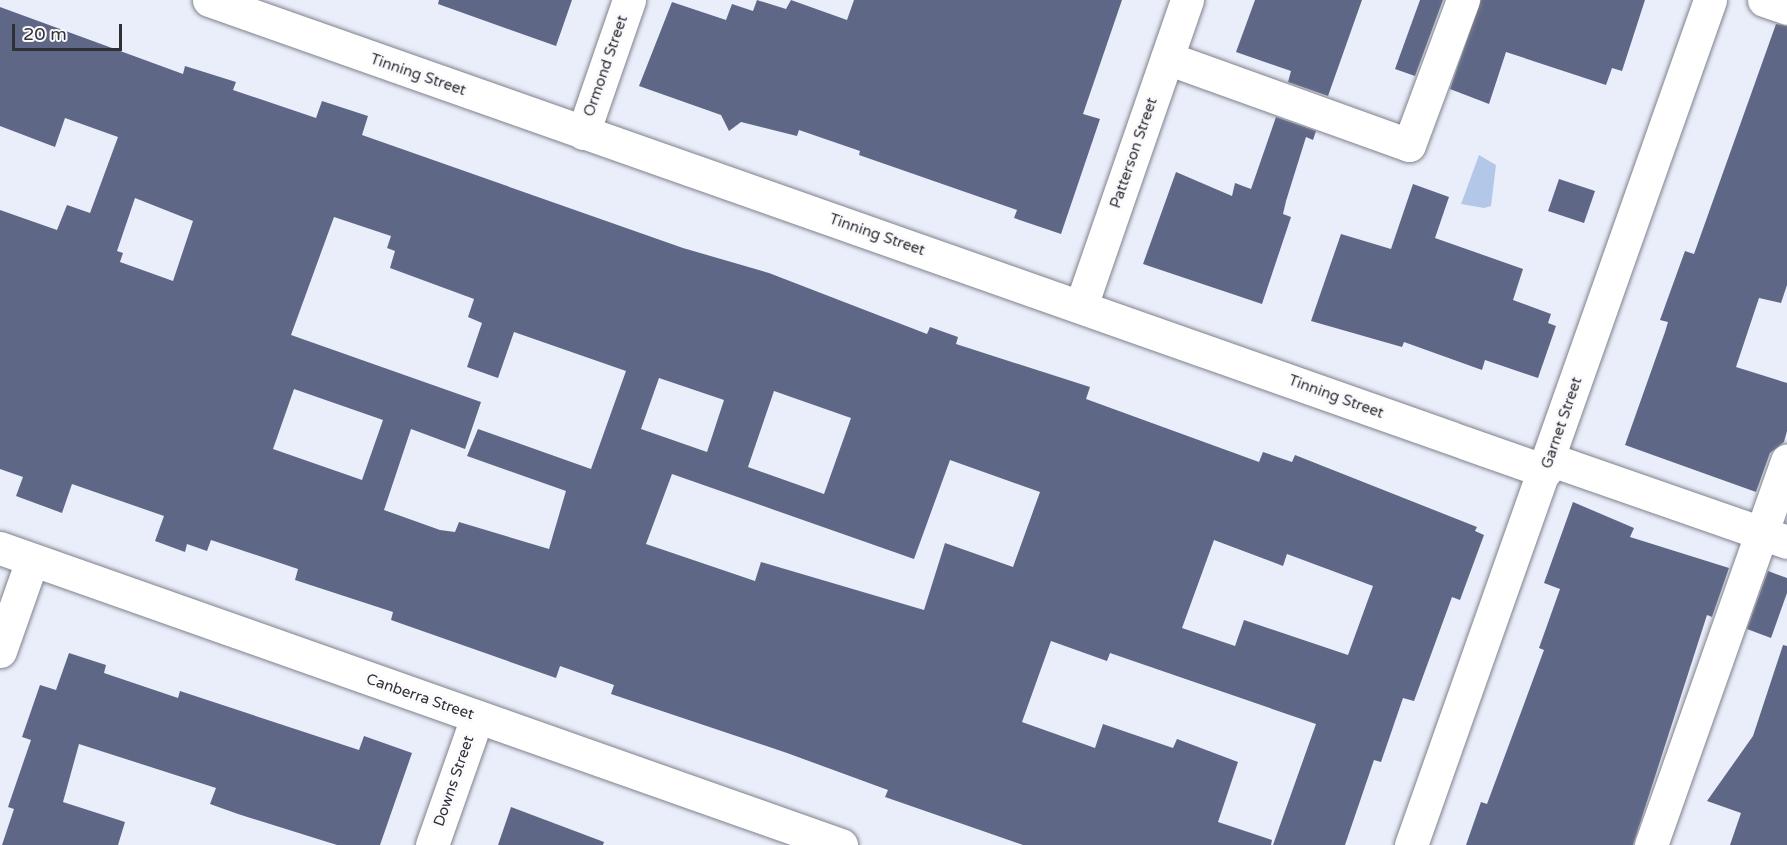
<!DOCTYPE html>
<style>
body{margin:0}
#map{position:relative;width:1787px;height:845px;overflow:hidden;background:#eaeefa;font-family:"Varela Round",sans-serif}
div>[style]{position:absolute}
.water>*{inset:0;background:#b3c8e9}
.building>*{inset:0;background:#5f6787}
.roads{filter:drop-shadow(0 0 2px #7f828c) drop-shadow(0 0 2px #7f828c)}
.minor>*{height:33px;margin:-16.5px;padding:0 16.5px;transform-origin:16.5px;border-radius:16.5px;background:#fff}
span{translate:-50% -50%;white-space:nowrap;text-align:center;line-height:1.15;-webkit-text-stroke:6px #fbfbfe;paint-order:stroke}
.street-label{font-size:15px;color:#2f3135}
.scale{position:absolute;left:12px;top:24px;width:110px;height:27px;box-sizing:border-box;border:3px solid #2f3135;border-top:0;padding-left:8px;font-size:18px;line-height:21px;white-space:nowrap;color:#2f3135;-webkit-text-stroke:4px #fbfbfe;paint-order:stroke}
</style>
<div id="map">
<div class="water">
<div style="clip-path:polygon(1479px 155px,1496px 165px,1491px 206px,1484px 208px,1461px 204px)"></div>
</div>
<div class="building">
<div style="clip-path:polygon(439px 0,572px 0,556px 46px,438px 4px)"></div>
<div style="clip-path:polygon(757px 0,786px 9px,791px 0,847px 20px,854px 0,1122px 0,1083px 114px,1100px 119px,1061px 234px,1014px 218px,1017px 210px,859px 155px,860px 151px,799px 130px,797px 136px,741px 122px,729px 131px,721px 115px,639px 86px,672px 2px,726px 20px,732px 4px,753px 11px)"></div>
<div style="clip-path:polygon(1255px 0,1362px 0,1328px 96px,1288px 82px,1291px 71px,1236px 52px)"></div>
<div style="clip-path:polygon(1420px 0,1443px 0,1415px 76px,1395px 69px)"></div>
<div style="clip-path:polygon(1481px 0,1645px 0,1622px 71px,1612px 68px,1606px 85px,1506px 52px,1489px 104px,1450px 89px)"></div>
<div style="clip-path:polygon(evenodd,0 7px,183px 74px,185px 66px,236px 82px,233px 90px,316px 118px,322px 101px,368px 116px,362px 135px,683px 248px,769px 273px,927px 334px,930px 327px,958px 337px,956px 344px,1090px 387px,1086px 399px,1259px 462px,1263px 452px,1292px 462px,1295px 455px,1477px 527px,1475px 531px,1484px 535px,1460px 600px,1452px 597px,1414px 701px,1403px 698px,1381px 762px,1374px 760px,1345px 845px,1273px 845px,1316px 724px,1110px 653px,1107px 661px,1051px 641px,1022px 722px,1095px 748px,1103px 724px,1173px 748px,1177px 739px,1238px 762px,1218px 822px,1272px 840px,1271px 845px,1023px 845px,885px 797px,888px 790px,787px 753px,611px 694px,614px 685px,560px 666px,556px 678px,391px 620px,393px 612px,295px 580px,298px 569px,211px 540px,207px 551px,187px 544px,185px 552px,155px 541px,164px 516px,72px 484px,62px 513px,16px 496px,23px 477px,0 469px,0 210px,57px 230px,67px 205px,90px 213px,118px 137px,65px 118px,55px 147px,0 126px,0 7px,135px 198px,193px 221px,173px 281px,120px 262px,123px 253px,117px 251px,135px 198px,0 7px,334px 217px,391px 236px,387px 248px,395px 251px,390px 268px,474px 299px,468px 317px,482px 323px,467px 367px,498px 378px,514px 332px,626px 371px,591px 469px,478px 429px,467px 456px,566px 491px,549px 549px,459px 522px,455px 532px,440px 530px,384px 510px,411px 429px,465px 449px,481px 402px,291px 335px,334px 217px,0 7px,659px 378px,724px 400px,707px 452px,641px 429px,659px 378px,0 7px,294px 389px,383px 420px,362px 480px,273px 449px,294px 389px,0 7px,774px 391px,851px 418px,824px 494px,748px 467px,774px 391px,0 7px,950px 460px,1040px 492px,1013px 567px,945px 543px,924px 610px,761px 562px,755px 581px,646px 544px,672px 474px,914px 559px,950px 460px,0 7px,1214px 540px,1283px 566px,1287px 554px,1373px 586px,1348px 655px,1244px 620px,1235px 646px,1182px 628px,1214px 540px)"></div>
<div style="clip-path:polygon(1776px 24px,1787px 26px,1787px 285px,1781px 303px,1759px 298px,1736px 367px,1787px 383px,1787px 431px,1784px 442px,1770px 453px,1756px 492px,1625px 445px,1665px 332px,1668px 322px,1660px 320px,1685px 251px,1694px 254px)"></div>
<div style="clip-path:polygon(1276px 117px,1316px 131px,1313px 140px,1306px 137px,1286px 201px,1283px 214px,1291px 217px,1262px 304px,1143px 264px,1176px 172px,1232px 196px,1235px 183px,1251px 189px)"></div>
<div style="clip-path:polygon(1559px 179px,1595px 191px,1584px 223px,1548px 211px)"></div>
<div style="clip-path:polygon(1413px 184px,1449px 197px,1435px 238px,1523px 269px,1513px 300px,1551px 314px,1548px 323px,1556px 326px,1538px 378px,1485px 360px,1482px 370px,1404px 342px,1402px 347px,1311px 321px,1341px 234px,1391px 249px)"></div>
<div style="clip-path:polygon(1573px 502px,1634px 528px,1630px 537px,1729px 568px,1712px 617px,1707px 615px,1633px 845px,1466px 845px,1481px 802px,1487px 804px,1544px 650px,1539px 648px,1560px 589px,1544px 583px)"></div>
<div style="clip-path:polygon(1768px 571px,1787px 578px,1787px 593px,1771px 638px,1747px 629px)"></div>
<div style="clip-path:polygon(1783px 645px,1787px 646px,1787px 845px,1730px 845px,1741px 813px,1707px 801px,1753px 736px)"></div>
<div style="clip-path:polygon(69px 653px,106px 665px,104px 673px,178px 698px,180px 691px,359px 750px,364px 736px,412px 753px,380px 845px,337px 845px,238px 814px,210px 804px,216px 788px,79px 744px,63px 802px,125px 822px,118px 845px,2px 845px,14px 809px,8px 807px,31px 740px,22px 737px,40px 685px,56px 690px)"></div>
<div style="clip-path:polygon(511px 807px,604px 842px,603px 845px,498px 845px)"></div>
</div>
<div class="roads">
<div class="minor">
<div style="left:209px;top:0;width:1417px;rotate:19.42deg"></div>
<div style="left:1764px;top:0;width:24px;rotate:19deg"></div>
<div style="left:1167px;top:58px;width:257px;rotate:19.8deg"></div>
<div style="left:1409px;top:145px;width:155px;rotate:-69.6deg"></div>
<div style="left:583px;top:133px;width:141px;rotate:-70.9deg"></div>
<div style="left:1081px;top:306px;width:324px;rotate:-70.9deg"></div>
<div style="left:1549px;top:459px;width:252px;rotate:19.2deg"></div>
<div style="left:0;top:548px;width:892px;rotate:19.45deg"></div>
<div style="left:0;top:651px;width:96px;rotate:-70.6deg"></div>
<div style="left:432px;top:845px;width:136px;rotate:-70.6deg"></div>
<div style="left:1411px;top:845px;width:896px;rotate:-70.51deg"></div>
<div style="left:1651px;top:845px;width:408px;rotate:-70.5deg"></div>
</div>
</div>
<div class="street-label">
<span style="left:606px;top:66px;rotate:-71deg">Ormond Street</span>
<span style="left:418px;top:75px;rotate:19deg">Tinning Street</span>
<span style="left:1134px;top:153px;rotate:-71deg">Patterson Street</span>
<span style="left:877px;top:235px;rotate:19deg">Tinning Street</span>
<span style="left:1336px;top:397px;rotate:20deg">Tinning Street</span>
<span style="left:1562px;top:423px;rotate:-71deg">Garnet Street</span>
<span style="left:420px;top:697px;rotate:19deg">Canberra Street</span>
<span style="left:454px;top:781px;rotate:-71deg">Downs Street</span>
</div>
<div class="scale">20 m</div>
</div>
